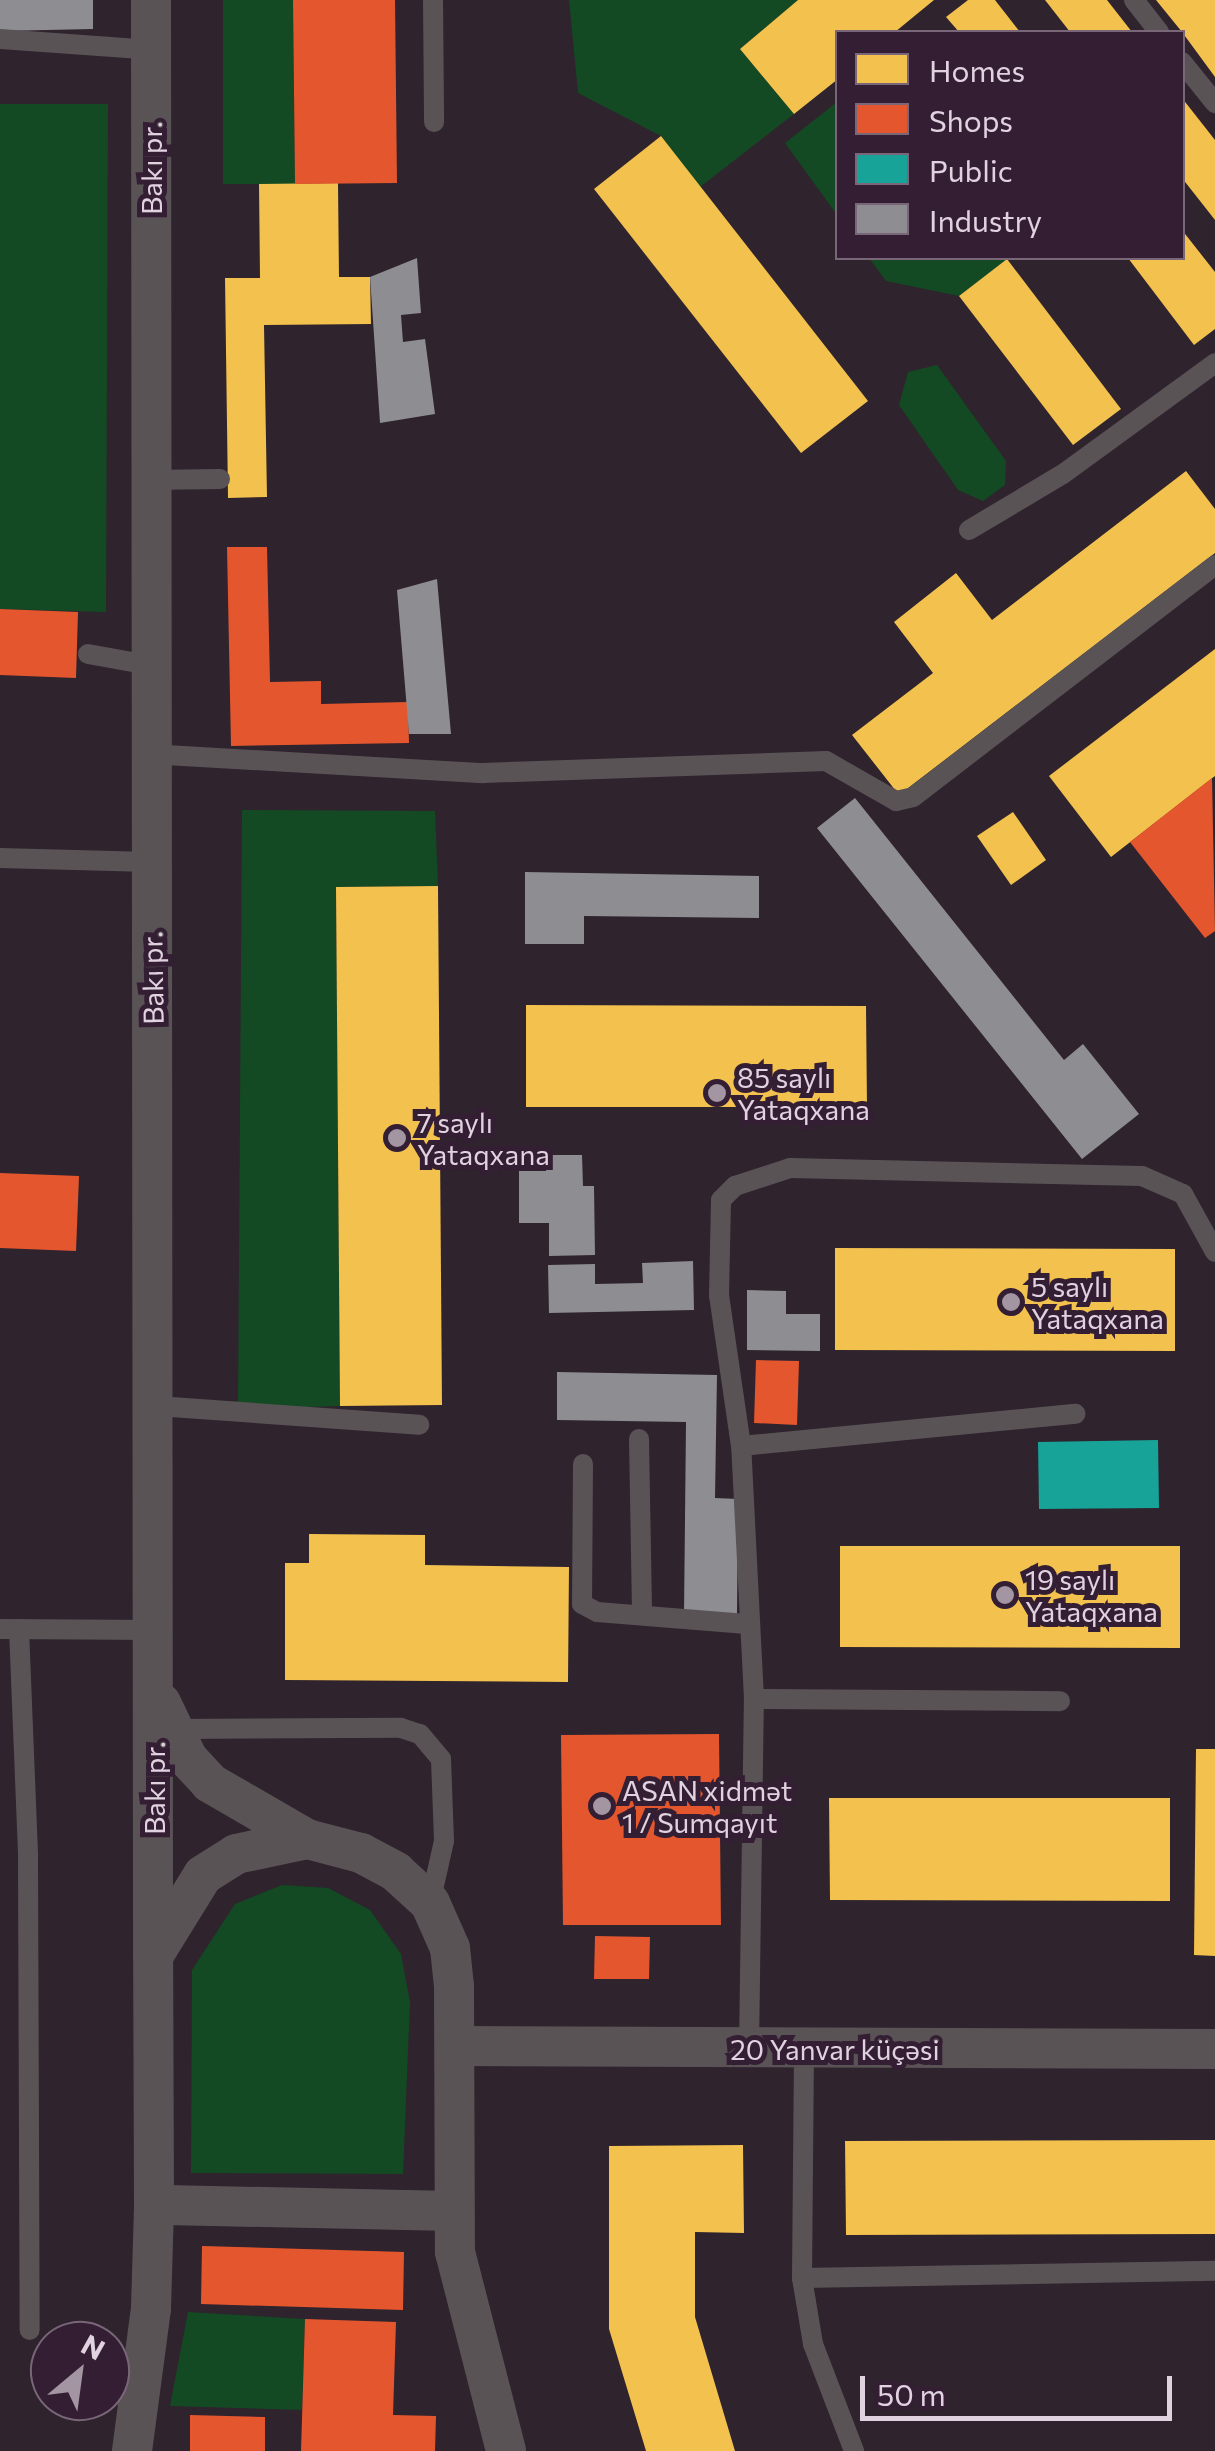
<!DOCTYPE html>
<meta charset="utf-8">
<style>
body{margin:0}
#map{position:relative;width:1215px;height:2451px;overflow:hidden;background:#2f232e;font-family:Commissioner,sans-serif}
div>[style]{position:absolute}
.green>*{inset:0;background:#134a23}
.homes>*{inset:0;background:#f2c14e}
.shops>*{inset:0;background:#e4572e}
.public>*{inset:0;background:#17a398}
.industry>*{inset:0;background:#8d8d92}
.service>*{height:20px;margin:-10px;padding:0 10px;transform-origin:10px;border-radius:10px;background:#5a5356}
.minor>*{height:40px;margin:-20px;padding:0 20px;transform-origin:20px;border-radius:20px;background:#5a5356}
.dots>*{width:28px;height:28px;translate:-50% -50%;box-sizing:border-box;border:5px solid #341e33;border-radius:50%}
span{translate:-50% -50%;white-space:nowrap;text-align:center;line-height:1.15;-webkit-text-stroke:10px #341e33;paint-order:stroke}
.street-label{font-size:28px;color:#e1d2e0}
.poi-label{font-size:28px;color:#e1d2e0}
.left{translate:0 -50%;text-align:left}
.legend{position:absolute;left:835px;top:30px;width:350px;height:230px;box-sizing:border-box;background:#341e33;border:2px solid #796678;margin:0;padding:12px 18px;list-style:none;font-size:30px;color:#e1d2e0}
.legend li{display:flex;align-items:center;gap:20px;height:50px}
.legend b{width:50px;border:2px solid #796678}
.north{position:absolute;left:30px;top:2321px;width:100px;height:100px;box-sizing:border-box;background:#341e33;border:2px solid #796678;border-radius:50%;rotate:29deg;font-size:28px;font-weight:700;line-height:40px;text-align:center;color:#e1d2e0}
.north::after{content:'';display:block;margin:auto;width:35px;height:45px;background:#a395a2;clip-path:polygon(50% 0,100% 100%,50% 72%,0 100%)}
.scale{position:absolute;left:860px;top:2376px;width:312px;height:45px;box-sizing:border-box;border:5px solid #e1d2e0;border-top:0;padding-left:12px;font-size:30px;line-height:35px;white-space:nowrap;color:#e1d2e0;-webkit-text-stroke:8px #341e33;paint-order:stroke}
</style>
<div id="map">
<div class="green">
<div style="clip-path:polygon(223px 0,293px 0,295px 184px,223px 184px)"></div>
<div style="clip-path:polygon(569px 0,798px 0,740px 49px,794px 114px,700px 187px,661px 136px,578px 93px)"></div>
<div style="clip-path:polygon(837px 102px,837px 215px,785px 143px)"></div>
<div style="clip-path:polygon(0 104px,108px 104px,106px 612px,0 609px)"></div>
<div style="clip-path:polygon(869px 258px,1009px 258px,959px 296px,886px 281px)"></div>
<div style="clip-path:polygon(937px 365px,1006px 461px,1005px 485px,983px 501px,958px 490px,899px 405px,908px 372px)"></div>
<div style="clip-path:polygon(242px 810px,435px 811px,438px 886px,336px 887px,340px 1406px,238px 1409px)"></div>
<div style="clip-path:polygon(282px 1885px,328px 1888px,370px 1910px,401px 1954px,410px 2002px,403px 2174px,191px 2173px,192px 1970px,235px 1904px)"></div>
<div style="clip-path:polygon(188px 2312px,305px 2319px,302px 2410px,170px 2406px)"></div>
</div>
<div class="homes">
<div style="clip-path:polygon(798px 0,934px 0,895px 32px,838px 32px,838px 79px,794px 114px,740px 49px)"></div>
<div style="clip-path:polygon(968px 0,995px 0,1020px 32px,959px 32px,946px 17px)"></div>
<div style="clip-path:polygon(1045px 0,1107px 0,1132px 32px,1070px 32px)"></div>
<div style="clip-path:polygon(1156px 0,1215px 0,1215px 77px,1182px 32px)"></div>
<div style="clip-path:polygon(1182px 98px,1215px 140px,1215px 220px,1182px 178px)"></div>
<div style="clip-path:polygon(661px 136px,868px 401px,801px 453px,594px 189px)"></div>
<div style="clip-path:polygon(338px 183px,339px 277px,370px 277px,371px 324px,264px 325px,267px 497px,228px 498px,225px 278px,260px 278px,259px 184px)"></div>
<div style="clip-path:polygon(1182px 230px,1215px 272px,1215px 329px,1194px 345px,1128px 258px,1182px 258px)"></div>
<div style="clip-path:polygon(1007px 259px,1121px 409px,1073px 445px,959px 296px)"></div>
<div style="clip-path:polygon(1186px 471px,1215px 509px,1215px 553px,899px 795px,852px 735px,933px 673px,894px 622px,956px 573px,992px 620px)"></div>
<div style="clip-path:polygon(1215px 649px,1215px 776px,1111px 857px,1049px 776px)"></div>
<div style="clip-path:polygon(1013px 812px,1046px 860px,1011px 885px,977px 836px)"></div>
<div style="clip-path:polygon(438px 886px,442px 1405px,340px 1406px,336px 887px)"></div>
<div style="clip-path:polygon(526px 1005px,866px 1006px,867px 1107px,526px 1107px)"></div>
<div style="clip-path:polygon(835px 1248px,1175px 1249px,1175px 1351px,835px 1350px)"></div>
<div style="clip-path:polygon(309px 1534px,425px 1535px,425px 1565px,569px 1567px,568px 1682px,285px 1680px,285px 1563px,309px 1563px)"></div>
<div style="clip-path:polygon(840px 1546px,1180px 1546px,1180px 1648px,840px 1647px)"></div>
<div style="clip-path:polygon(1196px 1749px,1215px 1749px,1215px 1956px,1194px 1955px)"></div>
<div style="clip-path:polygon(829px 1798px,1170px 1798px,1170px 1901px,830px 1900px)"></div>
<div style="clip-path:polygon(1215px 2140px,1215px 2234px,846px 2235px,845px 2141px)"></div>
<div style="clip-path:polygon(743px 2145px,744px 2233px,695px 2232px,695px 2317px,735px 2451px,646px 2451px,609px 2329px,609px 2146px)"></div>
</div>
<div class="shops">
<div style="clip-path:polygon(293px 0,395px 0,397px 183px,295px 184px)"></div>
<div style="clip-path:polygon(227px 547px,267px 547px,270px 682px,321px 681px,321px 704px,408px 702px,409px 743px,231px 746px)"></div>
<div style="clip-path:polygon(0 609px,78px 612px,76px 678px,0 675px)"></div>
<div style="clip-path:polygon(1212px 778px,1215px 931px,1205px 938px,1130px 842px)"></div>
<div style="clip-path:polygon(0 1173px,79px 1176px,76px 1251px,0 1248px)"></div>
<div style="clip-path:polygon(756px 1360px,799px 1361px,797px 1425px,754px 1423px)"></div>
<div style="clip-path:polygon(719px 1734px,721px 1925px,563px 1925px,561px 1735px)"></div>
<div style="clip-path:polygon(595px 1936px,650px 1937px,649px 1979px,594px 1979px)"></div>
<div style="clip-path:polygon(202px 2246px,404px 2252px,403px 2310px,201px 2304px)"></div>
<div style="clip-path:polygon(305px 2319px,396px 2322px,393px 2415px,436px 2416px,435px 2451px,301px 2451px)"></div>
<div style="clip-path:polygon(190px 2415px,265px 2417px,265px 2451px,190px 2451px)"></div>
</div>
<div class="public">
<div style="clip-path:polygon(1158px 1440px,1159px 1508px,1039px 1509px,1038px 1442px)"></div>
</div>
<div class="industry">
<div style="clip-path:polygon(0 0,93px 0,93px 29px,0 31px)"></div>
<div style="clip-path:polygon(417px 258px,421px 313px,401px 315px,403px 342px,425px 339px,435px 414px,380px 423px,370px 277px)"></div>
<div style="clip-path:polygon(437px 579px,451px 734px,409px 734px,397px 590px)"></div>
<div style="clip-path:polygon(855px 798px,1064px 1060px,1083px 1044px,1139px 1114px,1082px 1159px,817px 828px)"></div>
<div style="clip-path:polygon(525px 872px,759px 876px,759px 918px,584px 916px,584px 944px,525px 944px)"></div>
<div style="clip-path:polygon(546px 1155px,582px 1155px,583px 1186px,594px 1186px,595px 1255px,549px 1256px,549px 1223px,519px 1223px,519px 1171px,546px 1171px)"></div>
<div style="clip-path:polygon(693px 1261px,694px 1310px,549px 1313px,548px 1265px,595px 1264px,595px 1284px,643px 1283px,642px 1263px)"></div>
<div style="clip-path:polygon(747px 1290px,786px 1291px,786px 1314px,820px 1314px,820px 1351px,747px 1350px)"></div>
<div style="clip-path:polygon(557px 1372px,717px 1375px,715px 1498px,738px 1499px,737px 1615px,684px 1614px,686px 1422px,557px 1420px)"></div>
</div>
<div class="service">
<div style="left:433px;top:0;width:122px;rotate:89.5deg"></div>
<div style="left:1134px;top:0;width:41px;rotate:52deg"></div>
<div style="left:0;top:39px;width:152px;rotate:4.1deg"></div>
<div style="left:1182px;top:62px;width:53px;rotate:51.2deg"></div>
<div style="left:150px;top:480px;width:70px;rotate:-0.8deg"></div>
<div style="left:969px;top:530px;width:109px;rotate:-30.8deg"></div>
<div style="left:1063px;top:474px;width:188px;rotate:-36.1deg"></div>
<div style="left:88px;top:654px;width:62px;rotate:10.2deg"></div>
<div style="left:149px;top:754px;width:335px;rotate:3.3deg"></div>
<div style="left:483px;top:773px;width:343px;rotate:-2deg"></div>
<div style="left:826px;top:761px;width:81px;rotate:29.7deg"></div>
<div style="left:896px;top:801px;width:17px;rotate:-13deg"></div>
<div style="left:913px;top:797px;width:381px;rotate:-37.5deg"></div>
<div style="left:0;top:858px;width:150px;rotate:1.5deg"></div>
<div style="left:157px;top:1406px;width:263px;rotate:4.1deg"></div>
<div style="left:639px;top:1439px;width:176px;rotate:89deg"></div>
<div style="left:741px;top:1446px;width:336px;rotate:-5.5deg"></div>
<div style="left:583px;top:1464px;width:140px;rotate:90.4deg"></div>
<div style="left:582px;top:1604px;width:17px;rotate:28deg"></div>
<div style="left:597px;top:1612px;width:150px;rotate:4.6deg"></div>
<div style="left:0;top:1629px;width:156px;rotate:0.4deg"></div>
<div style="left:19px;top:1629px;width:227px;rotate:87.7deg"></div>
<div style="left:28px;top:1856px;width:474px;rotate:89.8deg"></div>
<div style="left:754px;top:1699px;width:306px;rotate:0.4deg"></div>
<div style="left:172px;top:1729px;width:229px;rotate:-0.3deg"></div>
<div style="left:401px;top:1728px;width:20px;rotate:18deg"></div>
<div style="left:420px;top:1734px;width:33px;rotate:50deg"></div>
<div style="left:441px;top:1759px;width:82px;rotate:87.9deg"></div>
<div style="left:444px;top:1841px;width:64px;rotate:102.7deg"></div>
<div style="left:749px;top:2049px;width:350px;rotate:-89.2deg"></div>
<div style="left:754px;top:1699px;width:253px;rotate:-92.9deg"></div>
<div style="left:741px;top:1446px;width:152px;rotate:-98.3deg"></div>
<div style="left:719px;top:1296px;width:96px;rotate:-88.8deg"></div>
<div style="left:721px;top:1200px;width:20px;rotate:-45deg"></div>
<div style="left:735px;top:1186px;width:58px;rotate:-18.1deg"></div>
<div style="left:790px;top:1168px;width:352px;rotate:1.3deg"></div>
<div style="left:1142px;top:1176px;width:45px;rotate:23.7deg"></div>
<div style="left:1183px;top:1194px;width:66px;rotate:61.1deg"></div>
<div style="left:804px;top:2050px;width:228px;rotate:90.5deg"></div>
<div style="left:802px;top:2278px;width:67px;rotate:80.5deg"></div>
<div style="left:813px;top:2344px;width:115px;rotate:69deg"></div>
<div style="left:802px;top:2278px;width:413px;rotate:-1deg"></div>
</div>
<div class="minor">
<div style="left:151px;top:0;width:1956px;rotate:89.94deg"></div>
<div style="left:161px;top:1703px;width:62px;rotate:64.3deg"></div>
<div style="left:188px;top:1759px;width:33px;rotate:47deg"></div>
<div style="left:210px;top:1783px;width:112px;rotate:30deg"></div>
<div style="left:455px;top:2046px;width:760px;rotate:0.23deg"></div>
<div style="left:452px;top:2211px;width:298px;rotate:-178.8deg"></div>
<div style="left:154px;top:2205px;width:249px;rotate:-90.2deg"></div>
<div style="left:153px;top:1956px;width:95px;rotate:-58.3deg"></div>
<div style="left:203px;top:1875px;width:39px;rotate:-32deg"></div>
<div style="left:236px;top:1854px;width:73px;rotate:-11.9deg"></div>
<div style="left:307px;top:1839px;width:56px;rotate:14.5deg"></div>
<div style="left:361px;top:1853px;width:40px;rotate:28deg"></div>
<div style="left:396px;top:1872px;width:46px;rotate:42.4deg"></div>
<div style="left:430px;top:1903px;width:49px;rotate:66deg"></div>
<div style="left:450px;top:1948px;width:38px;rotate:84deg"></div>
<div style="left:454px;top:1986px;width:266px;rotate:89.8deg"></div>
<div style="left:455px;top:2252px;width:205px;rotate:75.6deg"></div>
<div style="left:132px;top:2451px;width:144px;rotate:-82.4deg"></div>
<div style="left:151px;top:2308px;width:103px;rotate:-88.3deg"></div>
</div>
<div class="dots">
<div style="left:717px;top:1093px;background:#a395a2"></div>
<div style="left:397px;top:1138px;background:#a395a2"></div>
<div style="left:1011px;top:1302px;background:#a395a2"></div>
<div style="left:1005px;top:1595px;background:#a395a2"></div>
<div style="left:602px;top:1806px;background:#a395a2"></div>
</div>
<div class="street-label">
<span style="left:151px;top:168px;rotate:-90deg">Bakı pr.</span>
<span style="left:152px;top:978px;rotate:-91deg">Bakı pr.</span>
<span style="left:154px;top:1788px;rotate:-90deg">Bakı pr.</span>
<span style="left:835px;top:2049px">20 Yanvar küçəsi</span>
</div>
<div class="poi-label">
<span class="left" style="left:737px;top:1093px">85 saylı<br>Yataqxana</span>
<span class="left" style="left:417px;top:1138px">7 saylı<br>Yataqxana</span>
<span class="left" style="left:1031px;top:1302px">5 saylı<br>Yataqxana</span>
<span class="left" style="left:1025px;top:1595px">19 saylı<br>Yataqxana</span>
<span class="left" style="left:622px;top:1806px">ASAN xidmət<br>1 / Sumqayıt</span>
</div>
<ul class="legend">
<li><b style="height:28px;background:#f2c14e"></b>Homes</li>
<li><b style="height:28px;background:#e4572e"></b>Shops</li>
<li><b style="height:28px;background:#17a398"></b>Public</li>
<li><b style="height:28px;background:#8d8d92"></b>Industry</li>
</ul>
<div class="north">N</div>
<div class="scale">50 m</div>
</div>
